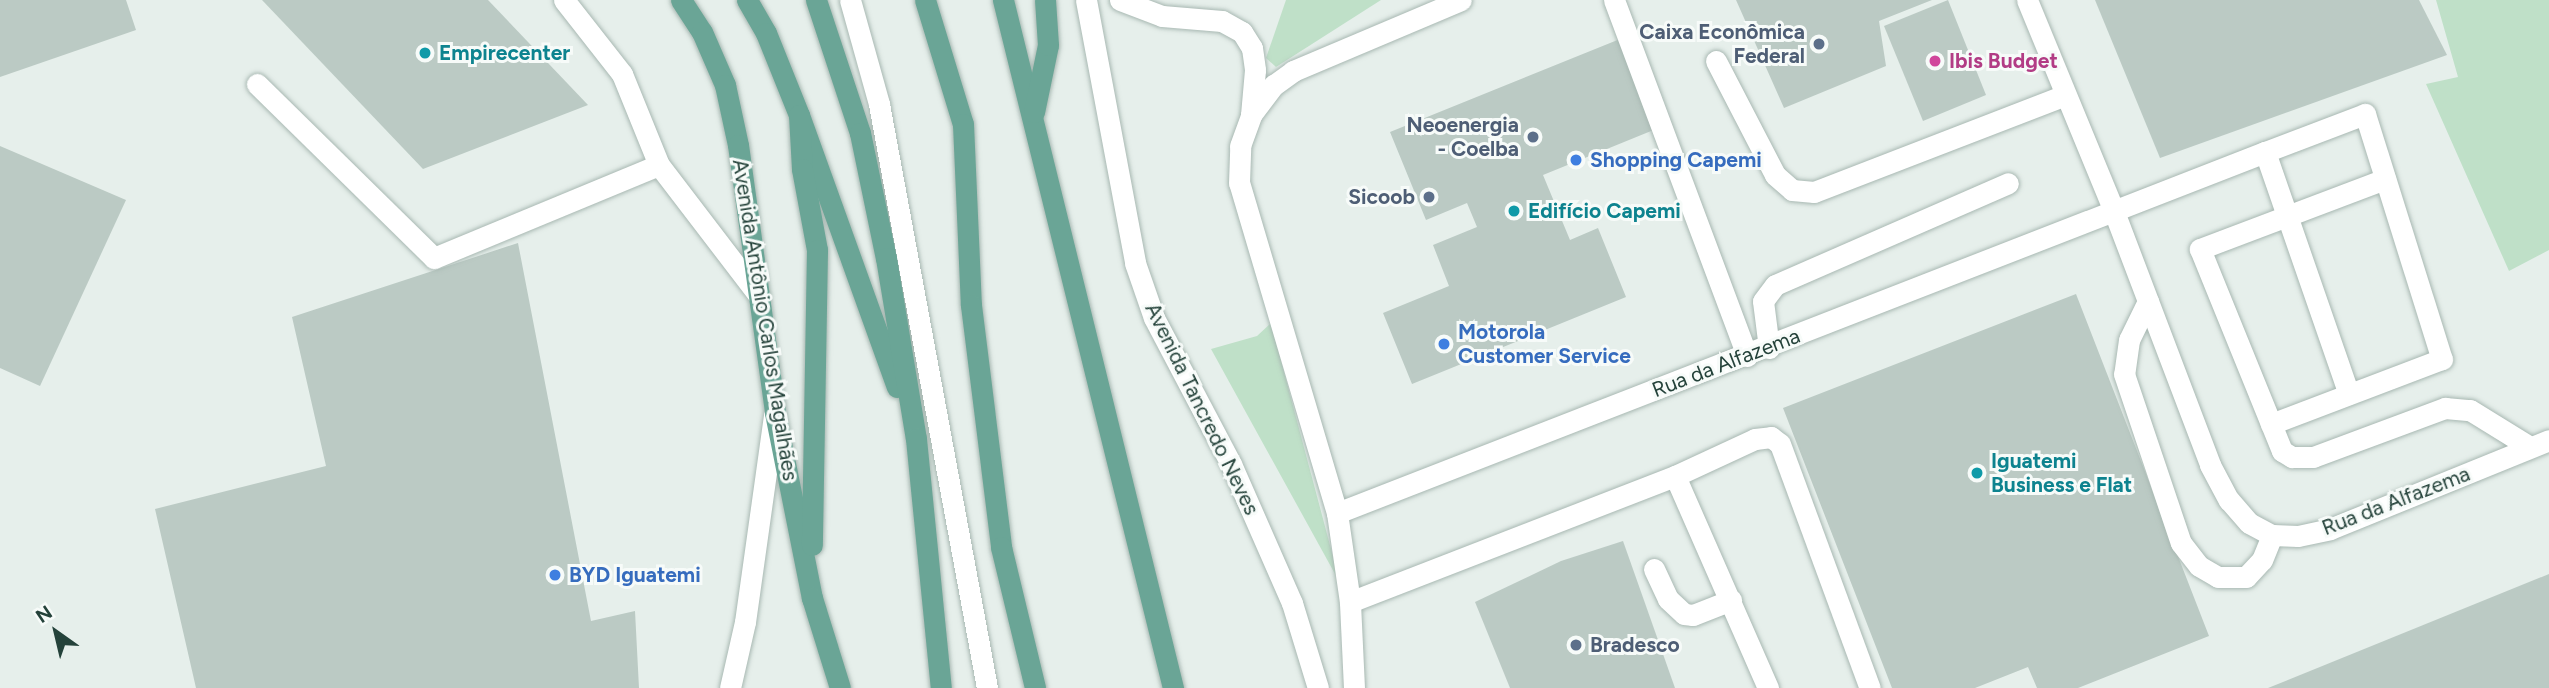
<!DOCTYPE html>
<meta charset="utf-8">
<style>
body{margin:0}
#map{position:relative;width:2549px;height:688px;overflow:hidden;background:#e6efeb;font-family:Figtree,sans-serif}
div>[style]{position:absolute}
.green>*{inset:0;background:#bfe0c8}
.building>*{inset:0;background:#bbcac4}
.roads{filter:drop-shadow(0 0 2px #a8b8b2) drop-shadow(0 0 2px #a8b8b2)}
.minor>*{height:21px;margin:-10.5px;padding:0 10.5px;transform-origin:10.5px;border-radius:10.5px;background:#fff}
.major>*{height:21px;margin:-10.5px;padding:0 10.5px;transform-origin:10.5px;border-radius:10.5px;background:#6aa596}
.dots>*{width:19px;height:19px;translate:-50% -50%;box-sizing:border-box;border:4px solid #f7fbf9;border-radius:50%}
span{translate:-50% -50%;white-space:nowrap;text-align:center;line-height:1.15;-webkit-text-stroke:6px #f7fbf9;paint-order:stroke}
.service-label{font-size:21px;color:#4e5e75;font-weight:700}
.right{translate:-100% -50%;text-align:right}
.left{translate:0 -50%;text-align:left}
.culture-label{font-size:21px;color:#0d838f;font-weight:700}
.hotel-label{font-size:21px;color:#b23c85;font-weight:700}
.shop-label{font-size:21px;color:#366cbe;font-weight:700}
.street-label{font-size:21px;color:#24423a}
.north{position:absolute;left:21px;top:597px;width:70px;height:70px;-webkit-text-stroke:5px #f7fbf9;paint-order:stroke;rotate:326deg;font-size:19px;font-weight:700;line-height:28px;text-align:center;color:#24423a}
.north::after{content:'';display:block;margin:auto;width:24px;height:32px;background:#24423a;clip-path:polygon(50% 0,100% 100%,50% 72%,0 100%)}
</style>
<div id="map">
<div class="green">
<div style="clip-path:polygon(1286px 0,1381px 0,1276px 67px,1266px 58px)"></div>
<div style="clip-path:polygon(2436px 0,2549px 0,2549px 250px,2509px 271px,2426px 84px,2458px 77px)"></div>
<div style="clip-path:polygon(1271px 323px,1340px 583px,1211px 349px,1257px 336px)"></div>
</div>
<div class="building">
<div style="clip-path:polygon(0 0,126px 0,136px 30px,0 77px)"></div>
<div style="clip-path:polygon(262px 0,488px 0,588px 105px,423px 169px)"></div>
<div style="clip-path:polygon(1736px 0,1932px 0,1879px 21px,1886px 66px,1784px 108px)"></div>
<div style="clip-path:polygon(1948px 0,1986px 95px,1923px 121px,1884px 26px)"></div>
<div style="clip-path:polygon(2095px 0,2419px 0,2447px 55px,2160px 158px)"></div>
<div style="clip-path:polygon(1620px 39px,1656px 129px,1543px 175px,1570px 240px,1598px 228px,1626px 297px,1412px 384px,1383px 313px,1449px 286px,1433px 245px,1477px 227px,1467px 203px,1426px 220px,1390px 132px)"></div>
<div style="clip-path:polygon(0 146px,126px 200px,40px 386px,0 368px)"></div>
<div style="clip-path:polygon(518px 243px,591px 621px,635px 611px,639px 688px,196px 688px,155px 509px,326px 466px,292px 317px)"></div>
<div style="clip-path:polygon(2076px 294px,2209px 636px,2078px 688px,2037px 688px,2028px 667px,1975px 688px,1892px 688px,1783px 408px)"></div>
<div style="clip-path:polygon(1623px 541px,1675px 688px,1510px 688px,1475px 602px,1561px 561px)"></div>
<div style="clip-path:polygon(2549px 574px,2549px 688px,2268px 688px)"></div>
</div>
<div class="roads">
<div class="minor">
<div style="left:564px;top:0;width:94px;rotate:51.9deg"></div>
<div style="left:622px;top:74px;width:98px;rotate:67.9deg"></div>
<div style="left:659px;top:165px;width:166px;rotate:52.6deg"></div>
<div style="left:850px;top:0;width:108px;rotate:74.4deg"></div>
<div style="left:879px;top:104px;width:594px;rotate:79.52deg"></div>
<div style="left:1086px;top:0;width:268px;rotate:79.4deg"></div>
<div style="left:1135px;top:263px;width:58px;rotate:70.9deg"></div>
<div style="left:1154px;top:318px;width:165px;rotate:62.2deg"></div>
<div style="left:1231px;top:464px;width:152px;rotate:66.3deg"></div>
<div style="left:1292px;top:603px;width:89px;rotate:73deg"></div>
<div style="left:1120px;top:0;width:45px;rotate:20.9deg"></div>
<div style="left:1162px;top:16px;width:60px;rotate:4.8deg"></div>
<div style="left:1222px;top:21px;width:23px;rotate:29deg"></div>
<div style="left:1242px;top:32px;width:19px;rotate:58deg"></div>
<div style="left:1252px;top:48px;width:22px;rotate:82deg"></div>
<div style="left:1255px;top:70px;width:45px;rotate:95.1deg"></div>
<div style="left:1614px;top:0;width:380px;rotate:69.5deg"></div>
<div style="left:2027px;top:0;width:226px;rotate:67.6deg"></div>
<div style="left:2113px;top:209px;width:274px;rotate:69.2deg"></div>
<div style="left:2210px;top:465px;width:40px;rotate:62deg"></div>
<div style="left:2229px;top:500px;width:30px;rotate:49deg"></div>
<div style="left:2249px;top:523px;width:26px;rotate:28deg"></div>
<div style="left:2272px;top:535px;width:26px;rotate:2deg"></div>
<div style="left:2298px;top:536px;width:33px;rotate:-12deg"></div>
<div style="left:2330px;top:529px;width:236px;rotate:-22.1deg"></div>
<div style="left:1716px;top:61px;width:128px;rotate:62.6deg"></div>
<div style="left:1775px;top:175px;width:23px;rotate:41deg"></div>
<div style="left:1792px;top:190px;width:22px;rotate:5deg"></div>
<div style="left:1814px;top:192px;width:269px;rotate:-21.1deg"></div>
<div style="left:257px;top:84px;width:248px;rotate:44.5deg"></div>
<div style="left:434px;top:258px;width:243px;rotate:-22.5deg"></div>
<div style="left:2265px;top:152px;width:107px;rotate:-20.8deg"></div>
<div style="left:2365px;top:114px;width:257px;rotate:72.6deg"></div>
<div style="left:2442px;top:359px;width:183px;rotate:159.2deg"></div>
<div style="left:2385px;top:179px;width:198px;rotate:159.3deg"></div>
<div style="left:2200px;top:249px;width:218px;rotate:67.9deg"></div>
<div style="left:2282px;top:451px;width:12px;rotate:31deg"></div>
<div style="left:2292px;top:457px;width:21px"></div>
<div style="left:2313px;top:457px;width:141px;rotate:-20.4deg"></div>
<div style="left:2445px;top:408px;width:25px;rotate:5deg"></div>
<div style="left:2470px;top:410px;width:70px;rotate:31.7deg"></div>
<div style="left:2148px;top:301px;width:43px;rotate:116deg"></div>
<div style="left:2129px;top:340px;width:34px;rotate:98deg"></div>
<div style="left:2124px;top:374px;width:178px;rotate:71.4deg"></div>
<div style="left:2181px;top:543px;width:29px;rotate:52deg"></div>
<div style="left:2199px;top:566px;width:22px;rotate:30deg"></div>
<div style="left:2218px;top:577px;width:28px"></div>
<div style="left:2246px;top:577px;width:23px;rotate:-47deg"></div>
<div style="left:2262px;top:560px;width:27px;rotate:-68deg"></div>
<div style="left:1769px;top:348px;width:47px;rotate:-97.3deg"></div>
<div style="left:1763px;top:301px;width:20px;rotate:-53deg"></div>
<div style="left:1775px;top:285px;width:254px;rotate:-23.6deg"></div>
<div style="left:1675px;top:476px;width:232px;rotate:66.3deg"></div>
<div style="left:1337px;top:513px;width:996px;rotate:-21.26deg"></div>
<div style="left:2265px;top:152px;width:256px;rotate:70.9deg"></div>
<div style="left:1654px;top:569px;width:33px;rotate:65deg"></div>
<div style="left:1668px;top:599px;width:22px;rotate:43deg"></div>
<div style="left:1684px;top:614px;width:9px;rotate:6deg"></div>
<div style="left:1693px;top:615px;width:41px;rotate:-21.5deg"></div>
<div style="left:1350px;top:602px;width:349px;rotate:-21.2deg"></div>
<div style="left:1675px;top:476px;width:88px;rotate:-24.8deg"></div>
<div style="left:1755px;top:439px;width:16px;rotate:-7deg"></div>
<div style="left:1771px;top:437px;width:11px;rotate:38deg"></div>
<div style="left:1780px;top:444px;width:260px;rotate:69.8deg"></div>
<div style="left:730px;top:688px;width:68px;rotate:-77.2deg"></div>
<div style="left:745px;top:622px;width:209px;rotate:-82deg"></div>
<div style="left:1354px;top:688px;width:86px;rotate:-92.7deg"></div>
<div style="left:1350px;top:602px;width:90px;rotate:-98.3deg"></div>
<div style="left:1337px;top:513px;width:344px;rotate:-106.5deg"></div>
<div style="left:1239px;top:183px;width:37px;rotate:-88deg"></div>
<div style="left:1240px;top:146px;width:33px;rotate:-70deg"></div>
<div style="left:1251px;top:115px;width:38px;rotate:-53deg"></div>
<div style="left:1274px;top:85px;width:24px;rotate:-36deg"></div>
<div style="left:1293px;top:71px;width:182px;rotate:-22.9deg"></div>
</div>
<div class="major">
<div style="left:681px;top:0;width:38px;rotate:57deg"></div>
<div style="left:702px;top:32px;width:58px;rotate:66.5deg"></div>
<div style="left:725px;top:85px;width:61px;rotate:77.8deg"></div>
<div style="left:738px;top:145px;width:271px;rotate:82.1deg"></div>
<div style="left:775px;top:413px;width:189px;rotate:78.7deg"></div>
<div style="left:812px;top:598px;width:94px;rotate:72.7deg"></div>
<div style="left:747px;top:0;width:38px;rotate:60deg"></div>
<div style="left:766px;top:33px;width:88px;rotate:68.1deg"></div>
<div style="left:799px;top:115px;width:289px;rotate:70.2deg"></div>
<div style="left:816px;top:0;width:140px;rotate:71.7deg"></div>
<div style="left:860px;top:133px;width:128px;rotate:78.3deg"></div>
<div style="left:886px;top:258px;width:183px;rotate:80.6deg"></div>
<div style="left:916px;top:439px;width:250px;rotate:84.3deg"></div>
<div style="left:925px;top:0;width:130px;rotate:73deg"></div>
<div style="left:963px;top:124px;width:181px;rotate:87.5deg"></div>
<div style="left:971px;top:305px;width:244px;rotate:82.9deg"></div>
<div style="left:1001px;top:547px;width:145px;rotate:76.4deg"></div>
<div style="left:1003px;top:0;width:709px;rotate:76.12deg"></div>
<div style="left:1034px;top:112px;width:68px;rotate:-78.2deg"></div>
<div style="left:1048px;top:45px;width:45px;rotate:-93.8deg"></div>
<div style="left:799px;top:115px;width:54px;rotate:86.8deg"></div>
<div style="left:802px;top:169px;width:82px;rotate:79.5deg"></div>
<div style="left:817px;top:250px;width:295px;rotate:91deg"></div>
</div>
</div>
<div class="dots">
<div style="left:1819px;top:44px;background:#5c6f8a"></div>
<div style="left:425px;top:53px;background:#0f9aa8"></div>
<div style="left:1935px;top:61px;background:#d1479c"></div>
<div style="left:1533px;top:137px;background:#5c6f8a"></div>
<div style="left:1576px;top:160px;background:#3f7fe0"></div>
<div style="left:1429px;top:197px;background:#5c6f8a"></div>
<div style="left:1514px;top:211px;background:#0f9aa8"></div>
<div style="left:1444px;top:344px;background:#3f7fe0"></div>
<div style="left:1977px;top:473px;background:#0f9aa8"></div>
<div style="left:555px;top:575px;background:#3f7fe0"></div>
<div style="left:1576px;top:645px;background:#5c6f8a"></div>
</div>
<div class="service-label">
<span class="right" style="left:1805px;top:44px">Caixa Econômica<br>Federal</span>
<span class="right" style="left:1519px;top:137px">Neoenergia<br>- Coelba</span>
<span class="right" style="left:1415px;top:197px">Sicoob</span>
<span class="left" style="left:1590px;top:645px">Bradesco</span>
</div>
<div class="culture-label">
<span class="left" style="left:439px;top:53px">Empirecenter</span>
<span class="left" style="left:1528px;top:211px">Edifício Capemi</span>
<span class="left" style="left:1991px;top:473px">Iguatemi<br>Business e Flat</span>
</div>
<div class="hotel-label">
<span class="left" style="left:1949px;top:61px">Ibis Budget</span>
</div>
<div class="shop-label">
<span class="left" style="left:1590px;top:160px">Shopping Capemi</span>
<span class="left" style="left:1458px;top:344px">Motorola<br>Customer Service</span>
<span class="left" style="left:569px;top:575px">BYD Iguatemi</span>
</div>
<div class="street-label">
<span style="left:765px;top:320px;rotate:81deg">Avenida Antônio Carlos Magalhães</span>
<span style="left:1726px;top:363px;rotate:-21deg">Rua da Alfazema</span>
<span style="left:1202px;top:409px;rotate:64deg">Avenida Tancredo Neves</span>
<span style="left:2396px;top:501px;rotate:-21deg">Rua da Alfazema</span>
</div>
<div class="north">N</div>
</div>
